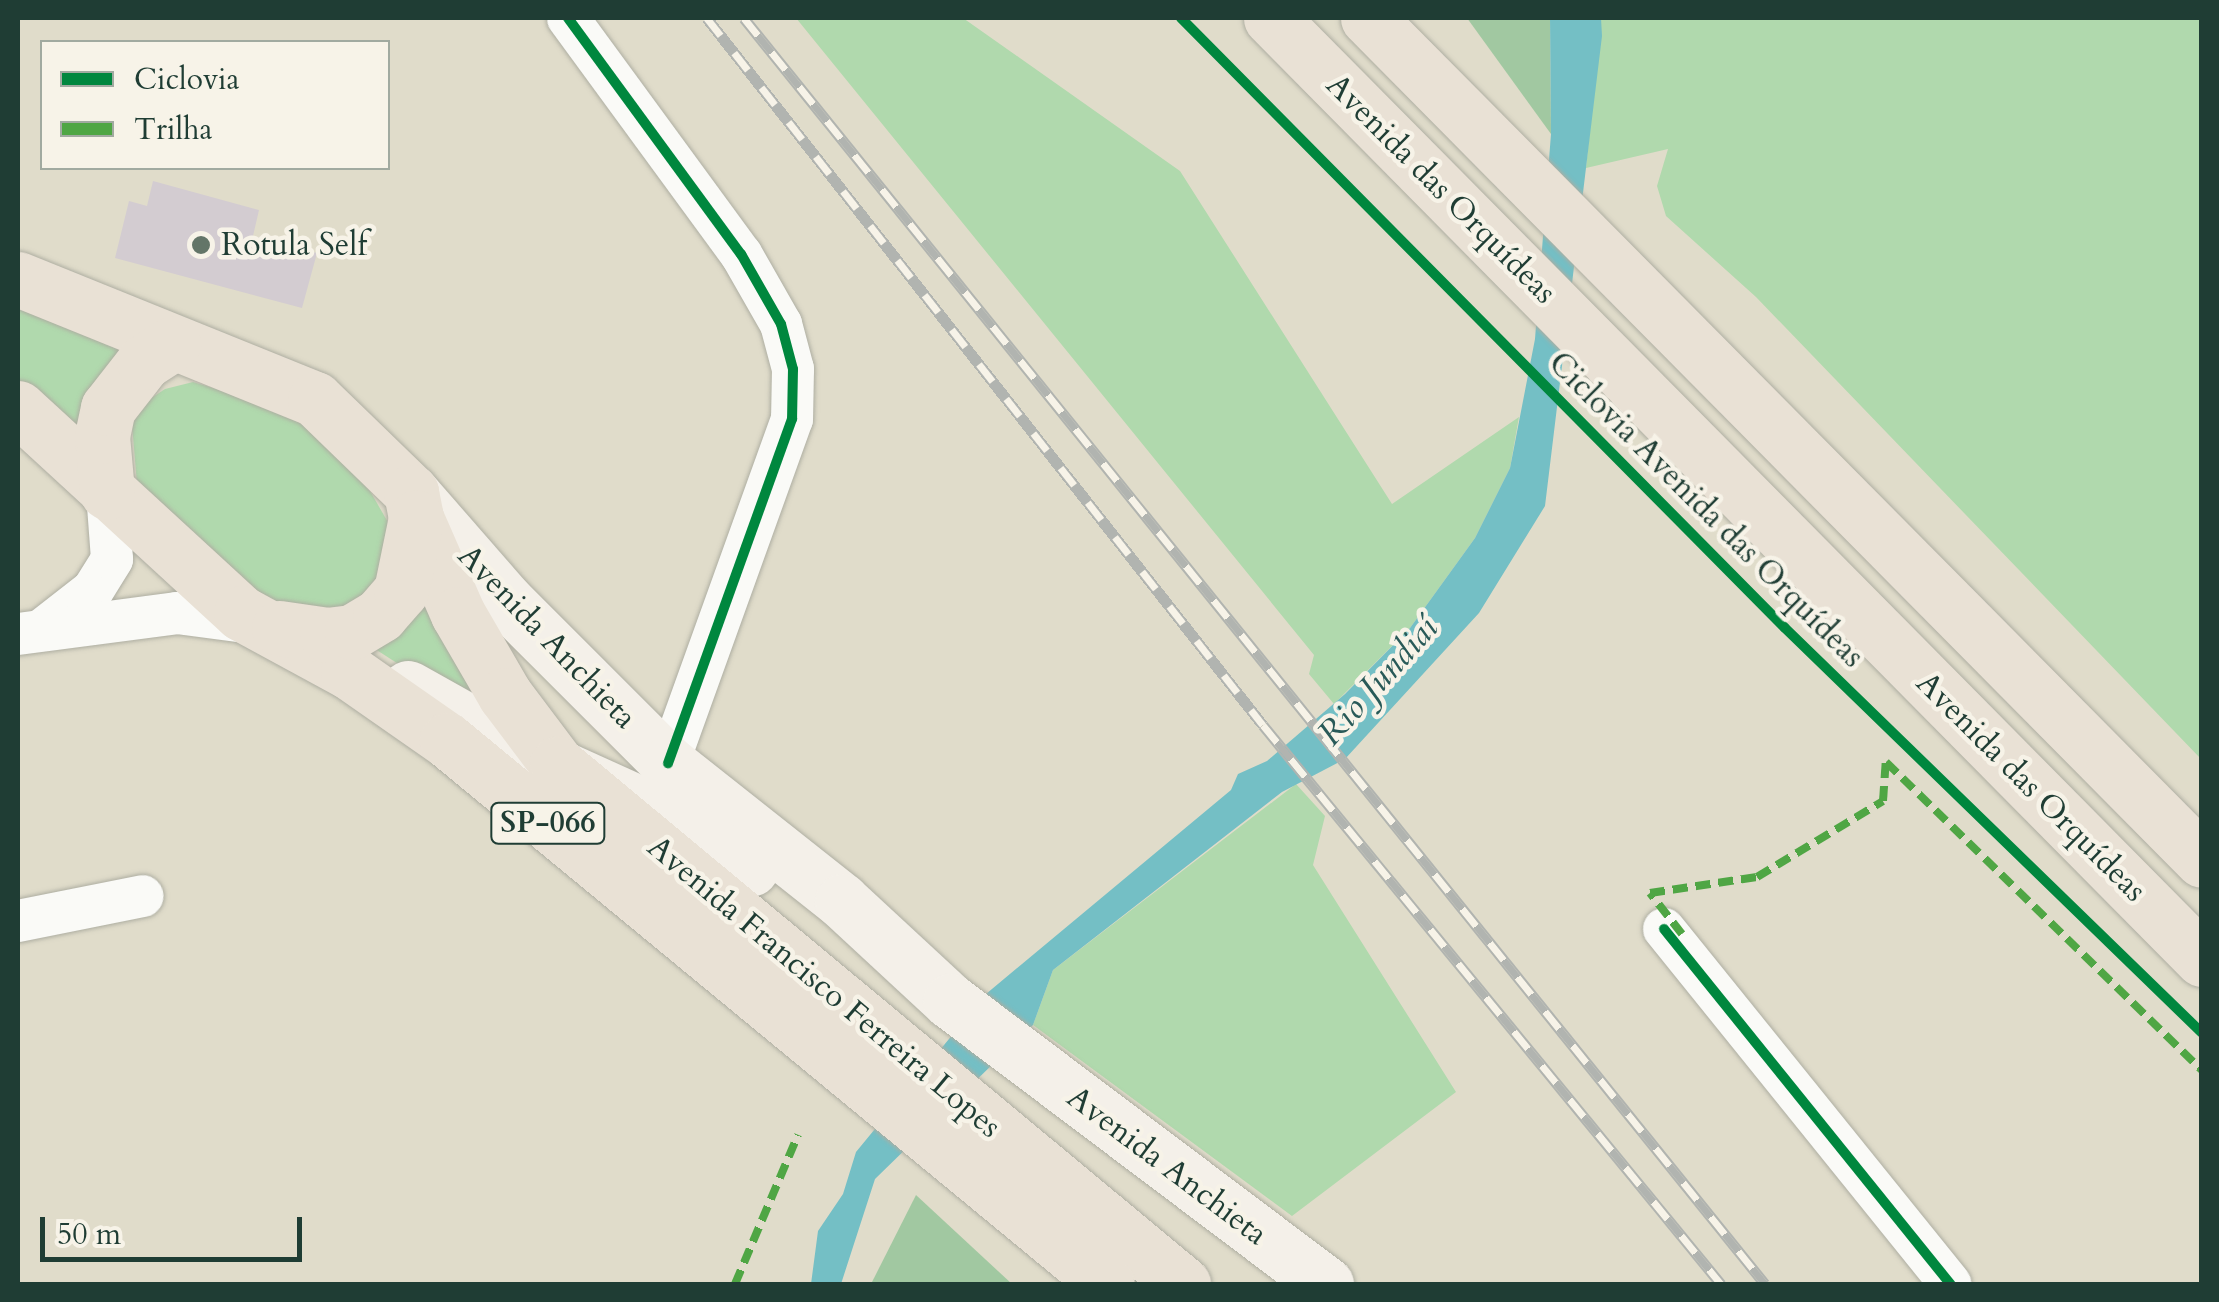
<!DOCTYPE html>
<meta charset="utf-8">
<style>
body{margin:0}
#map{position:relative;width:2219px;height:1302px;overflow:hidden;background:#e0dcca;font-family:Cardo,serif}
div>[style]{position:absolute}
.green>*{inset:0;background:#b0d9ad}
.forest>*{inset:0;background:#a1c8a1}
.water>*{inset:0;background:#74bfc5}
.building>*{inset:0;background:#d3ccd1}
.roads{filter:drop-shadow(0 0 2px #aeaea2) drop-shadow(0 0 2px #aeaea2)}
.street>*{height:42px;margin:-21px;padding:0 21px;transform-origin:21px;border-radius:21px;background:#fafaf7}
.secondary>*{height:55px;margin:-27.5px;padding:0 27.5px;transform-origin:27.5px;border-radius:27.5px;background:#f4f0e9}
.primary>*{height:55px;margin:-27.5px;padding:0 27.5px;transform-origin:27.5px;border-radius:27.5px;background:#e9e1d5}
.highway>*{height:55px;margin:-27.5px;padding:0 27.5px;transform-origin:27.5px;border-radius:27.5px;background:#e9e1d5}
.rail>*{height:11px;margin-top:-5.5px;transform-origin:0;background:repeating-linear-gradient(90deg,#f7f3e8 0 22px,#b1b4b0 0 44px);box-sizing:border-box;border-block:2px solid #b1b4b0}
.quiet>*{height:8px;margin-top:-4px;transform-origin:0;background:repeating-linear-gradient(90deg,#4fa644 0 15px,transparent 0 23px)}
.cycleway>*{height:10px;margin:-5px;padding:0 5px;transform-origin:5px;border-radius:5px;background:#00873e}
.dots>*{width:28px;height:28px;translate:-50% -50%;box-sizing:border-box;border:5px solid #f7f3e8;border-radius:50%}
span{translate:-50% -50%;white-space:nowrap;text-align:center;line-height:1.15;-webkit-text-stroke:9px #f7f3e8;paint-order:stroke}
.shield-label span{padding:2px 8px;background:#f7f3e8;border:2px solid;border-radius:8px;-webkit-text-stroke-width:0}
.shield-label{font-size:30px;color:#1f3d34;font-weight:700}
.street-label{font-size:32px;color:#1f3d34}
.poi-label{font-size:32px;color:#1f3d34}
.left{translate:0 -50%;text-align:left}
.water-label{font-size:35px;color:#295a58;font-style:italic}
.frame{position:absolute;inset:0;border:20px solid #1f3d34;pointer-events:none}
.legend{position:absolute;left:40px;top:40px;width:350px;height:130px;box-sizing:border-box;background:#f7f3e8;border:2px solid #a1aaa0;margin:0;padding:12px 18px;list-style:none;font-size:30px;color:#1f3d34}
.legend li{display:flex;align-items:center;gap:20px;height:50px}
.legend b{width:50px;border:2px solid #a1aaa0}
.scale{position:absolute;left:40px;top:1217px;width:262px;height:45px;box-sizing:border-box;border:5px solid #1f3d34;border-top:0;padding-left:12px;font-size:30px;line-height:35px;white-space:nowrap;color:#1f3d34;-webkit-text-stroke:8px #f7f3e8;paint-order:stroke}
</style>
<div id="map">
<div class="green">
<div style="clip-path:polygon(796px 18px,963px 18px,1180px 171px,1392px 504px,1519px 417px,1510px 468px,1475px 538px,1410px 628px,1334px 704px,1309px 674px,1314px 655px)"></div>
<div style="clip-path:polygon(1601px 18px,2201px 18px,2201px 759px,1756px 297px,1666px 216px,1657px 186px,1668px 149px,1586px 168px)"></div>
<div style="clip-path:polygon(18px 307px,129px 352px,84px 447px,18px 380px)"></div>
<div style="clip-path:polygon(193px 382px,265px 403px,310px 429px,370px 491px,389px 524px,396px 554px,346px 615px,279px 611px,137px 484px,132px 425px,144px 403px,165px 389px)"></div>
<div style="clip-path:polygon(425px 596px,490px 723px,372px 647px)"></div>
<div style="clip-path:polygon(1296px 784px,1325px 816px,1313px 865px,1456px 1092px,1292px 1216px,1033px 1025px,1053px 970px)"></div>
</div>
<div class="forest">
<div style="clip-path:polygon(1467px 18px,1550px 18px,1551px 134px)"></div>
<div style="clip-path:polygon(916px 1195px,1012px 1284px,871px 1284px)"></div>
</div>
<div class="water">
<div style="clip-path:polygon(1550px 18px,1601px 18px,1602px 36px,1545px 506px,1479px 613px,1345px 759px,1282px 792px,1053px 970px,1033px 1025px,875px 1179px,841px 1284px,811px 1284px,818px 1231px,843px 1194px,856px 1152px,986px 994px,1231px 790px,1238px 774px,1267px 761px,1345px 694px,1410px 628px,1475px 538px,1510px 468px,1535px 339px,1551px 134px)"></div>
</div>
<div class="building">
<div style="clip-path:polygon(153px 181px,259px 210px,253px 236px,317px 253px,302px 308px,115px 258px,129px 201px,147px 206px)"></div>
</div>
<div class="roads">
<div class="street">
<div style="left:568px;top:18px;width:293px;rotate:53.8deg"></div>
<div style="left:741px;top:254px;width:81px;rotate:60.3deg"></div>
<div style="left:781px;top:324px;width:47px;rotate:75.1deg"></div>
<div style="left:793px;top:369px;width:50px;rotate:91.1deg"></div>
<div style="left:792px;top:419px;width:366px;rotate:109.8deg"></div>
<div style="left:43px;top:629px;width:63px;rotate:-38deg"></div>
<div style="left:93px;top:590px;width:36px;rotate:-58deg"></div>
<div style="left:112px;top:559px;width:67px;rotate:-94.3deg"></div>
<div style="left:18px;top:634px;width:160px;rotate:-7.5deg"></div>
<div style="left:177px;top:613px;width:84px;rotate:7.5deg"></div>
<div style="left:18px;top:921px;width:127px;rotate:-11.3deg"></div>
<div style="left:1664px;top:929px;width:456px;rotate:51.1deg"></div>
</div>
<div class="secondary">
<div style="left:411px;top:492px;width:145px;rotate:48.9deg"></div>
<div style="left:506px;top:601px;width:229px;rotate:45deg"></div>
<div style="left:668px;top:763px;width:222px;rotate:38.4deg"></div>
<div style="left:842px;top:901px;width:147px;rotate:42.8deg"></div>
<div style="left:950px;top:1001px;width:471px;rotate:37deg"></div>
<div style="left:408px;top:688px;width:112px;rotate:29.3deg"></div>
<div style="left:506px;top:743px;width:177px;rotate:24.4deg"></div>
<div style="left:667px;top:816px;width:99px;rotate:32.2deg"></div>
</div>
<div class="primary">
<div style="left:1271px;top:18px;width:1324px;rotate:45.31deg"></div>
<div style="left:1368px;top:18px;width:1185px;rotate:45.27deg"></div>
</div>
<div class="highway">
<div style="left:18px;top:279px;width:320px;rotate:22deg"></div>
<div style="left:315px;top:399px;width:134px;rotate:44.1deg"></div>
<div style="left:411px;top:492px;width:26px;rotate:79deg"></div>
<div style="left:416px;top:518px;width:105px;rotate:66.4deg"></div>
<div style="left:458px;top:614px;width:94px;rotate:59.9deg"></div>
<div style="left:505px;top:695px;width:86px;rotate:53deg"></div>
<div style="left:557px;top:764px;width:814px;rotate:39.72deg"></div>
<div style="left:18px;top:408px;width:303px;rotate:42.6deg"></div>
<div style="left:241px;top:613px;width:122px;rotate:28.5deg"></div>
<div style="left:348px;top:671px;width:121px;rotate:34.9deg"></div>
<div style="left:447px;top:740px;width:855px;rotate:39.5deg"></div>
<div style="left:107px;top:492px;width:56px;rotate:-95.1deg"></div>
<div style="left:102px;top:436px;width:29px;rotate:-78deg"></div>
<div style="left:108px;top:408px;width:58px;rotate:-52deg"></div>
<div style="left:144px;top:362px;width:35px;rotate:-33deg"></div>
<div style="left:279px;top:628px;width:49px;rotate:8.3deg"></div>
<div style="left:327px;top:635px;width:25px;rotate:-7deg"></div>
<div style="left:352px;top:632px;width:33px;rotate:-31deg"></div>
<div style="left:380px;top:615px;width:32px;rotate:-49deg"></div>
<div style="left:401px;top:591px;width:75px;rotate:-78.4deg"></div>
</div>
</div>
<div class="rail">
<div style="left:707px;top:18px;width:899px;rotate:51.82deg"></div>
<div style="left:1263px;top:725px;width:723px;rotate:50.67deg"></div>
<div style="left:744px;top:18px;width:1626px;rotate:51.11deg"></div>
</div>
<div class="quiet">
<div style="left:1682px;top:934px;width:52px;rotate:-128deg"></div>
<div style="left:1650px;top:893px;width:108px;rotate:-8.5deg"></div>
<div style="left:1757px;top:877px;width:147px;rotate:-31.1deg"></div>
<div style="left:1883px;top:801px;width:39px;rotate:-86deg"></div>
<div style="left:1886px;top:762px;width:441px;rotate:44.3deg"></div>
<div style="left:735px;top:1284px;width:162px;rotate:-67.1deg"></div>
</div>
<div class="cycleway">
<div style="left:568px;top:18px;width:293px;rotate:53.8deg"></div>
<div style="left:741px;top:254px;width:81px;rotate:60.3deg"></div>
<div style="left:781px;top:324px;width:47px;rotate:75.1deg"></div>
<div style="left:793px;top:369px;width:50px;rotate:91.1deg"></div>
<div style="left:792px;top:419px;width:366px;rotate:109.8deg"></div>
<div style="left:1181px;top:18px;width:858px;rotate:45.28deg"></div>
<div style="left:1785px;top:628px;width:581px;rotate:44.16deg"></div>
<div style="left:1664px;top:929px;width:456px;rotate:51.1deg"></div>
</div>
<div class="dots">
<div style="left:201px;top:245px;background:#637568"></div>
</div>
<div class="shield-label">
<span style="left:548px;top:823px">SP-066</span>
</div>
<div class="street-label">
<span style="left:1441px;top:189px;rotate:45deg">Avenida das Orquídeas</span>
<span style="left:1706px;top:510px;rotate:45deg">Ciclovia Avenida das Orquídeas</span>
<span style="left:547px;top:637px;rotate:46deg">Avenida Anchieta</span>
<span style="left:2031px;top:787px;rotate:45deg">Avenida das Orquídeas</span>
<span style="left:824px;top:987px;rotate:40deg">Avenida Francisco Ferreira Lopes</span>
<span style="left:1167px;top:1166px;rotate:37deg">Avenida Anchieta</span>
</div>
<div class="poi-label">
<span class="left" style="left:221px;top:245px">Rotula Self</span>
</div>
<div class="water-label">
<span style="left:1378px;top:681px;rotate:-48deg">Rio Jundiaí</span>
</div>
<div class="frame"></div>
<ul class="legend">
<li><b style="height:12px;background:#00873e"></b>Ciclovia</li>
<li><b style="height:12px;background:#4fa644"></b>Trilha</li>
</ul>
<div class="scale">50 m</div>
</div>
